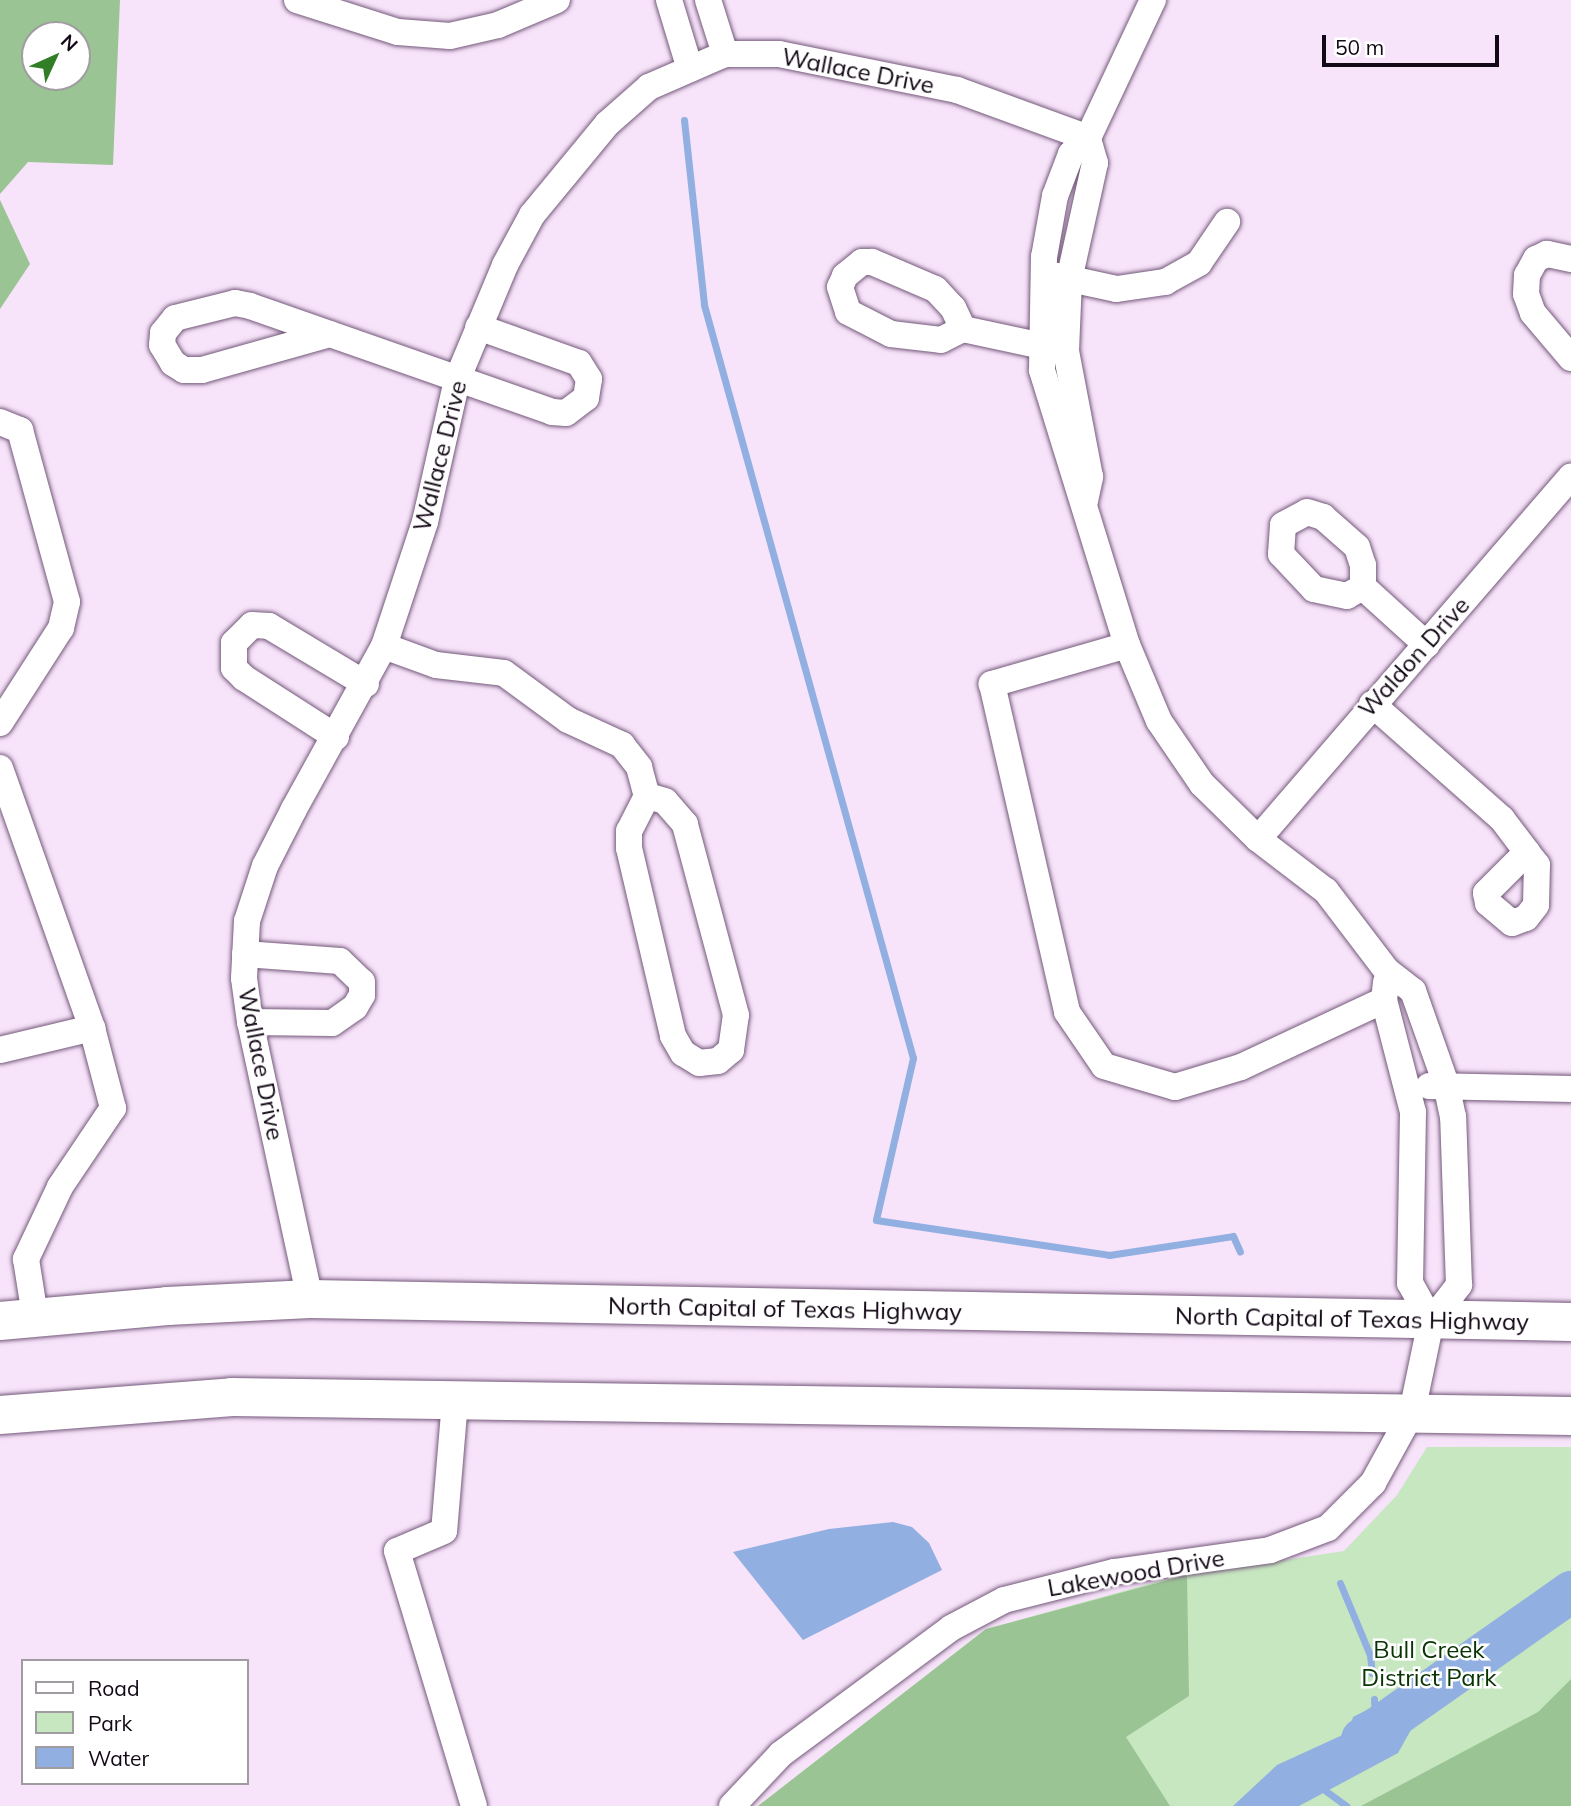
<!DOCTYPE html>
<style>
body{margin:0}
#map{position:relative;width:1571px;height:1806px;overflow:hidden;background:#f7e3fa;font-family:Mulish,sans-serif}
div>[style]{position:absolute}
.green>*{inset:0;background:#c7e7c1}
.forest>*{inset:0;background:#9bc494}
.water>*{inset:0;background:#91afe1}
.stream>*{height:7px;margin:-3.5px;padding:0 3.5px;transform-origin:3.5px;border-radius:3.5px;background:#91afe1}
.river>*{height:42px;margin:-21px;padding:0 21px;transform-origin:21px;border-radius:21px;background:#91afe1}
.roads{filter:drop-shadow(0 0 2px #74597a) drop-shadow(0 0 2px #74597a)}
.minor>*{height:26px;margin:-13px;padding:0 13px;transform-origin:13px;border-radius:13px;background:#fff}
.highway>*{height:38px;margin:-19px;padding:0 19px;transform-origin:19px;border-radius:19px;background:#fff}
span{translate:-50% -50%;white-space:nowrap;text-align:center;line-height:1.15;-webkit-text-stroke:5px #fff;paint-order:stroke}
.street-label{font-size:24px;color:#130815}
.park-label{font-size:24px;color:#083302}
.legend{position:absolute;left:21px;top:1659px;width:228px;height:126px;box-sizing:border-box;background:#fff;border:2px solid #a19ca1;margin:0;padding:9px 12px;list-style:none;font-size:21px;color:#130815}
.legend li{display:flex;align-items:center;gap:14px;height:35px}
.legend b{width:35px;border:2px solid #a19ca1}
.north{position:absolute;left:21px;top:21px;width:70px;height:70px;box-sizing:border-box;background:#fff;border:2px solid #a19ca1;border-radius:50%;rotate:45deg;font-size:19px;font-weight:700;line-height:28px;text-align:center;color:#130815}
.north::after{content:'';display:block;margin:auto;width:24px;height:32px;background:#327e26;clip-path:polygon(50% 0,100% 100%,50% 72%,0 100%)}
.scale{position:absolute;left:1322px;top:35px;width:177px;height:32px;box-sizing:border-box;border:4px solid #130815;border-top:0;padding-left:9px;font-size:21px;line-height:24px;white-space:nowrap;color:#130815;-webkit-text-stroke:5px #fff;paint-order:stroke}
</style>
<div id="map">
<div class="green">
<div style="clip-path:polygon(1427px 1447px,1571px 1447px,1571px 1806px,758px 1806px,986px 1629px,1174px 1577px,1344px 1551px,1397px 1495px)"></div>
</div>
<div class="forest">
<div style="clip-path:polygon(evenodd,0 0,120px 0,113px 165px,28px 162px,0 194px,0 0,77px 35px,77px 77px,35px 77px,35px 35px,77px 35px)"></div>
<div style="clip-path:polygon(0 200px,30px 264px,0 309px)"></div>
<div style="clip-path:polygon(1187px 1575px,1189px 1696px,1126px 1737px,1170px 1806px,758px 1806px,986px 1629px)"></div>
<div style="clip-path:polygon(1571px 1679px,1571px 1806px,1361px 1806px,1538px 1712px)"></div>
</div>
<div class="water">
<div style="clip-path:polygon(893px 1522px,912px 1527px,929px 1543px,942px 1570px,803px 1640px,733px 1552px,829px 1529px)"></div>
<div style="clip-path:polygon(1402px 1692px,1416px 1721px,1398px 1753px,1299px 1806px,1233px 1806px,1277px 1765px,1349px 1732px,1353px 1717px)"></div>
</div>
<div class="stream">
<div style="left:684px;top:120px;width:186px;rotate:83.8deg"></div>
<div style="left:704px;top:305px;width:781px;rotate:74.49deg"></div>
<div style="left:913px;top:1058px;width:166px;rotate:102.9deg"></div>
<div style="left:876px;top:1220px;width:236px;rotate:8.5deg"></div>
<div style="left:1109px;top:1255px;width:125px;rotate:-8.7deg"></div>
<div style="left:1233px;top:1236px;width:17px;rotate:66deg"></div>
<div style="left:1340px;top:1583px;width:78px;rotate:67.4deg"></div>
<div style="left:1370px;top:1655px;width:18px;rotate:84deg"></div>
<div style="left:1374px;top:1699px;width:20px;rotate:87deg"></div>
<div style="left:1319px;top:1786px;width:34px;rotate:36deg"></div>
</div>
<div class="river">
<div style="left:1362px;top:1739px;width:256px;rotate:-35.1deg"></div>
</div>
<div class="roads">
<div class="minor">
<div style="left:297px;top:0;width:106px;rotate:17.6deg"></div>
<div style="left:398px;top:32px;width:52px;rotate:4.4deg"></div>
<div style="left:450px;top:36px;width:49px;rotate:-12.9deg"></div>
<div style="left:498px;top:25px;width:64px;rotate:-23deg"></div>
<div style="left:669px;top:0;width:72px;rotate:73.1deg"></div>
<div style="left:708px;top:0;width:57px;rotate:72.5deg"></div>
<div style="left:1571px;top:259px;width:25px;rotate:-168deg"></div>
<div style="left:1547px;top:254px;width:12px;rotate:156deg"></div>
<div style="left:1536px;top:259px;width:18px;rotate:119deg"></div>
<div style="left:1527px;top:275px;width:19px;rotate:93deg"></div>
<div style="left:1526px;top:294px;width:20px;rotate:70deg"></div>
<div style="left:1533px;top:313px;width:59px;rotate:49.8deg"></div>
<div style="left:1052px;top:275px;width:66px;rotate:12.2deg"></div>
<div style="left:1117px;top:289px;width:49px;rotate:-8.3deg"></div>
<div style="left:1165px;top:282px;width:39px;rotate:-29deg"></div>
<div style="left:1199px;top:263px;width:50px;rotate:-55.7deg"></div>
<div style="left:963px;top:329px;width:23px;rotate:-115deg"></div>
<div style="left:953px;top:308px;width:26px;rotate:-133deg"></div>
<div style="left:935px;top:289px;width:69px;rotate:-156.8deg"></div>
<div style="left:872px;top:262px;width:10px;rotate:180deg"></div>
<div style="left:862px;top:262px;width:22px;rotate:141deg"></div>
<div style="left:845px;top:276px;width:12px;rotate:114deg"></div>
<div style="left:840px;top:287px;width:26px;rotate:72deg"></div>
<div style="left:848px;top:312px;width:48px;rotate:27.1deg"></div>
<div style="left:891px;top:334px;width:50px;rotate:6.8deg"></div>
<div style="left:941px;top:340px;width:25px;rotate:-27deg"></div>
<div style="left:963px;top:329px;width:105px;rotate:12.1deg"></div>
<div style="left:330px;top:334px;width:133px;rotate:164.3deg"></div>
<div style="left:202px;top:370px;width:18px;rotate:180deg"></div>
<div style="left:184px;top:370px;width:13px;rotate:-148deg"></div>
<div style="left:173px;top:363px;width:21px;rotate:-121deg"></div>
<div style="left:162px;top:345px;width:12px;rotate:-85deg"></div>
<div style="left:163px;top:333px;width:19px;rotate:-51deg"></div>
<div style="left:175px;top:318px;width:62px;rotate:-14deg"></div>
<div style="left:235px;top:303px;width:15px;rotate:11deg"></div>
<div style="left:250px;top:306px;width:320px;rotate:19.3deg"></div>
<div style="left:552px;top:412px;width:14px;rotate:4deg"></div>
<div style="left:566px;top:413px;width:25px;rotate:-37deg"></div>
<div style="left:586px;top:398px;width:19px;rotate:-81deg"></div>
<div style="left:589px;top:379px;width:19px;rotate:-122deg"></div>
<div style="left:579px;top:363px;width:107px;rotate:-160.4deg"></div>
<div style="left:0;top:422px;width:22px;rotate:22deg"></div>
<div style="left:20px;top:430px;width:178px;rotate:74.7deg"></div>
<div style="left:67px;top:602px;width:27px;rotate:103deg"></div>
<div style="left:61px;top:628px;width:113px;rotate:122.7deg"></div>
<div style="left:1085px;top:501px;width:25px;rotate:-78deg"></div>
<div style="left:1090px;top:477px;width:128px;rotate:-100.8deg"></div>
<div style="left:1066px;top:351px;width:71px;rotate:-87.6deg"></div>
<div style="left:1069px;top:280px;width:120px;rotate:-77.5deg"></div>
<div style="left:1095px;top:163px;width:26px;rotate:-106deg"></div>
<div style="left:1363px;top:587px;width:18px;rotate:151deg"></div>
<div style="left:1347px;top:596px;width:34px;rotate:-168deg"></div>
<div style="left:1314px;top:589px;width:48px;rotate:-133.3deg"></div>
<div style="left:1281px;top:554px;width:29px;rotate:-86deg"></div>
<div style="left:1283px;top:525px;width:27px;rotate:-28deg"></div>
<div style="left:1307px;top:512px;width:17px;rotate:17deg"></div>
<div style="left:1323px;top:517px;width:45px;rotate:41.4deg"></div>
<div style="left:1357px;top:547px;width:19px;rotate:72deg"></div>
<div style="left:1363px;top:565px;width:22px;rotate:90deg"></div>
<div style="left:1363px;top:587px;width:86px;rotate:42.2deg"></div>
<div style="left:1127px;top:645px;width:141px;rotate:163.9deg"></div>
<div style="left:992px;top:684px;width:336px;rotate:77.1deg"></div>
<div style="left:1067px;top:1012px;width:65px;rotate:55.6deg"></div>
<div style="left:1104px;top:1066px;width:74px;rotate:16.5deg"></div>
<div style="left:1175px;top:1087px;width:69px;rotate:-16.9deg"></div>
<div style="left:1241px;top:1067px;width:158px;rotate:-25.1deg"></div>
<div style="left:384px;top:646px;width:55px;rotate:20.1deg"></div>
<div style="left:436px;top:665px;width:68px;rotate:6.7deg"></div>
<div style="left:504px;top:673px;width:79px;rotate:36.3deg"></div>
<div style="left:568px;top:720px;width:60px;rotate:24.8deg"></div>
<div style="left:622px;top:745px;width:28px;rotate:52deg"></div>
<div style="left:639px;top:767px;width:30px;rotate:75deg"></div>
<div style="left:647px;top:796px;width:39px;rotate:117deg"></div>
<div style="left:629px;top:831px;width:17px;rotate:90deg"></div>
<div style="left:629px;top:848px;width:193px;rotate:76.8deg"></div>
<div style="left:673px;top:1036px;width:20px;rotate:60deg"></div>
<div style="left:683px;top:1053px;width:19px;rotate:32deg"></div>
<div style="left:699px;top:1063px;width:19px;rotate:-6deg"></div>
<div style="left:718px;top:1061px;width:17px;rotate:-40deg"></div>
<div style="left:731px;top:1050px;width:35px;rotate:-82deg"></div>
<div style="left:736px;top:1015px;width:198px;rotate:-105deg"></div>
<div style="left:685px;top:824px;width:30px;rotate:-131deg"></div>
<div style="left:665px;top:801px;width:19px;rotate:-164deg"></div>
<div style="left:1372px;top:704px;width:174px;rotate:41.5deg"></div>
<div style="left:1502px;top:819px;width:41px;rotate:52.9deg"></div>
<div style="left:1527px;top:852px;width:58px;rotate:135deg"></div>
<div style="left:1486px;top:893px;width:10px;rotate:79deg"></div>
<div style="left:1488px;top:903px;width:31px;rotate:40deg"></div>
<div style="left:1512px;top:923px;width:15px;rotate:-20deg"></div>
<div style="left:1526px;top:918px;width:16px;rotate:-52deg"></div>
<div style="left:1536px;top:905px;width:40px;rotate:-88.6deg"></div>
<div style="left:1537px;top:865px;width:16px;rotate:-128deg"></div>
<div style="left:336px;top:737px;width:109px;rotate:-147.3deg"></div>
<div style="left:244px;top:678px;width:14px;rotate:-135deg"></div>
<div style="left:234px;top:668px;width:25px;rotate:-90deg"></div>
<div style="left:234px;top:643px;width:25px;rotate:-45deg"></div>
<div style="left:252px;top:625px;width:17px;rotate:3deg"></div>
<div style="left:269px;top:626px;width:113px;rotate:30.9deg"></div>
<div style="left:0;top:768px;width:276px;rotate:70.5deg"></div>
<div style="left:92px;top:1028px;width:83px;rotate:75.3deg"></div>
<div style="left:113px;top:1108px;width:95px;rotate:123.9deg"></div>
<div style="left:60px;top:1187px;width:80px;rotate:115.3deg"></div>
<div style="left:26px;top:1259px;width:58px;rotate:81deg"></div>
<div style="left:1258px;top:839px;width:479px;rotate:-49.2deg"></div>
<div style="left:245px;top:954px;width:95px;rotate:4.2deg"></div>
<div style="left:340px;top:961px;width:30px;rotate:44deg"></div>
<div style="left:362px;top:982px;width:13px;rotate:90deg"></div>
<div style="left:362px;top:995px;width:14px;rotate:120deg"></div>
<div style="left:355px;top:1007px;width:28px;rotate:145deg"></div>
<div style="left:332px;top:1023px;width:82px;rotate:-179.3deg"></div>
<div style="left:1386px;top:982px;width:18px;rotate:96deg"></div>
<div style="left:1384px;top:1000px;width:116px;rotate:75.5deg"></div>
<div style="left:1413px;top:1112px;width:171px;rotate:91deg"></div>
<div style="left:1410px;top:1283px;width:43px;rotate:61.1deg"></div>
<div style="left:0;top:1050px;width:95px;rotate:-13.4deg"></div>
<div style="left:1429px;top:1086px;width:142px;rotate:1.2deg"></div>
<div style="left:310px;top:1299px;width:283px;rotate:-102.2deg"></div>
<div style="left:250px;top:1022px;width:44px;rotate:-97.8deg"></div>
<div style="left:244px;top:978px;width:57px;rotate:-87deg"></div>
<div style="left:247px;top:921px;width:58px;rotate:-71.9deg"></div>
<div style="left:265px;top:866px;width:64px;rotate:-63deg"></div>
<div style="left:294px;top:809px;width:186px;rotate:-61.1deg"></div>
<div style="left:384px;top:646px;width:131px;rotate:-71.7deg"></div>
<div style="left:425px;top:522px;width:146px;rotate:-77.3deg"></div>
<div style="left:457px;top:380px;width:125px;rotate:-67.3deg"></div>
<div style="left:505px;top:265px;width:57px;rotate:-61.6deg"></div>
<div style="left:532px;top:215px;width:118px;rotate:-50.5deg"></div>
<div style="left:607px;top:124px;width:56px;rotate:-41.4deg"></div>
<div style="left:649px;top:87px;width:83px;rotate:-23.5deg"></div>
<div style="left:725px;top:54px;width:54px"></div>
<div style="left:779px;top:54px;width:182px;rotate:11.4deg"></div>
<div style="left:957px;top:90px;width:140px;rotate:20.1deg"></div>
<div style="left:455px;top:1401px;width:130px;rotate:94.8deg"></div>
<div style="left:444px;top:1531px;width:51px;rotate:156.9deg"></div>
<div style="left:397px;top:1551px;width:266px;rotate:73.2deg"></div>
<div style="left:732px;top:1806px;width:71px;rotate:-46.7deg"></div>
<div style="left:781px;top:1754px;width:212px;rotate:-36.5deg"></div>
<div style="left:951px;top:1628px;width:60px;rotate:-27.8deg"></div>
<div style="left:1004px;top:1600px;width:114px;rotate:-14.3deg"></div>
<div style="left:1114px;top:1572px;width:158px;rotate:-8deg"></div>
<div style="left:1270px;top:1550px;width:62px;rotate:-20.8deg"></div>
<div style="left:1328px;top:1528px;width:64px;rotate:-45deg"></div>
<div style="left:1373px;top:1483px;width:81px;rotate:-61.2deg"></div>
<div style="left:1412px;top:1412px;width:93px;rotate:-78.2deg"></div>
<div style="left:1431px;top:1321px;width:46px;rotate:-52.1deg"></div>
<div style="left:1459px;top:1285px;width:168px;rotate:-92deg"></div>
<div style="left:1453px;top:1117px;width:34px;rotate:-102deg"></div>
<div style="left:1446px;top:1084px;width:99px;rotate:-109.5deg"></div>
<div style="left:1413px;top:991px;width:33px;rotate:-142deg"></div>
<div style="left:1387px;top:971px;width:101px;rotate:-127.3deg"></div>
<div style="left:1326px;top:891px;width:86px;rotate:-142.6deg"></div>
<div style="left:1258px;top:839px;width:78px;rotate:-135.5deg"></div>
<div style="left:1202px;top:784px;width:76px;rotate:-124.3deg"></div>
<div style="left:1159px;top:721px;width:82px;rotate:-112.8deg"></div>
<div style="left:1127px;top:645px;width:288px;rotate:-107.2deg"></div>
<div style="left:1042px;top:370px;width:113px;rotate:-89deg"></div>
<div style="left:1044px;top:257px;width:62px;rotate:-79.8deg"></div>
<div style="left:1055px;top:196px;width:45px;rotate:-69.1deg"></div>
<div style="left:1071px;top:154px;width:23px;rotate:-43deg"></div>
<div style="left:1088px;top:138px;width:153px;rotate:-64.8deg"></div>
</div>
<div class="highway">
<div style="left:0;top:1321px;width:168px;rotate:-5.1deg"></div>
<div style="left:167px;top:1306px;width:143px;rotate:-2.8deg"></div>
<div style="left:310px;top:1299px;width:1261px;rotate:1.04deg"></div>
<div style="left:0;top:1415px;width:233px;rotate:-4.4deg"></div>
<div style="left:232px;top:1397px;width:1339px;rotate:0.81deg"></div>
</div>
</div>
<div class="street-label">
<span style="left:858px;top:71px;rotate:11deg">Wallace Drive</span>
<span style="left:440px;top:456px;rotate:-76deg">Wallace Drive</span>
<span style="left:1414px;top:657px;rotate:-48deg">Waldon Drive</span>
<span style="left:261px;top:1064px;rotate:79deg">Wallace Drive</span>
<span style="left:785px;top:1309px;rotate:1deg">North Capital of Texas Highway</span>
<span style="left:1352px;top:1319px;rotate:1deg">North Capital of Texas Highway</span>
<span style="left:1136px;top:1573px;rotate:-10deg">Lakewood Drive</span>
</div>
<div class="park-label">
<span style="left:1429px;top:1664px">Bull Creek<br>District Park</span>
</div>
<ul class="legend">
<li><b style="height:9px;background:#fff"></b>Road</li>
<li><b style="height:19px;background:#c7e7c1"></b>Park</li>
<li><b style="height:19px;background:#91afe1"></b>Water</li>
</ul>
<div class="north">N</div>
<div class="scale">50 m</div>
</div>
